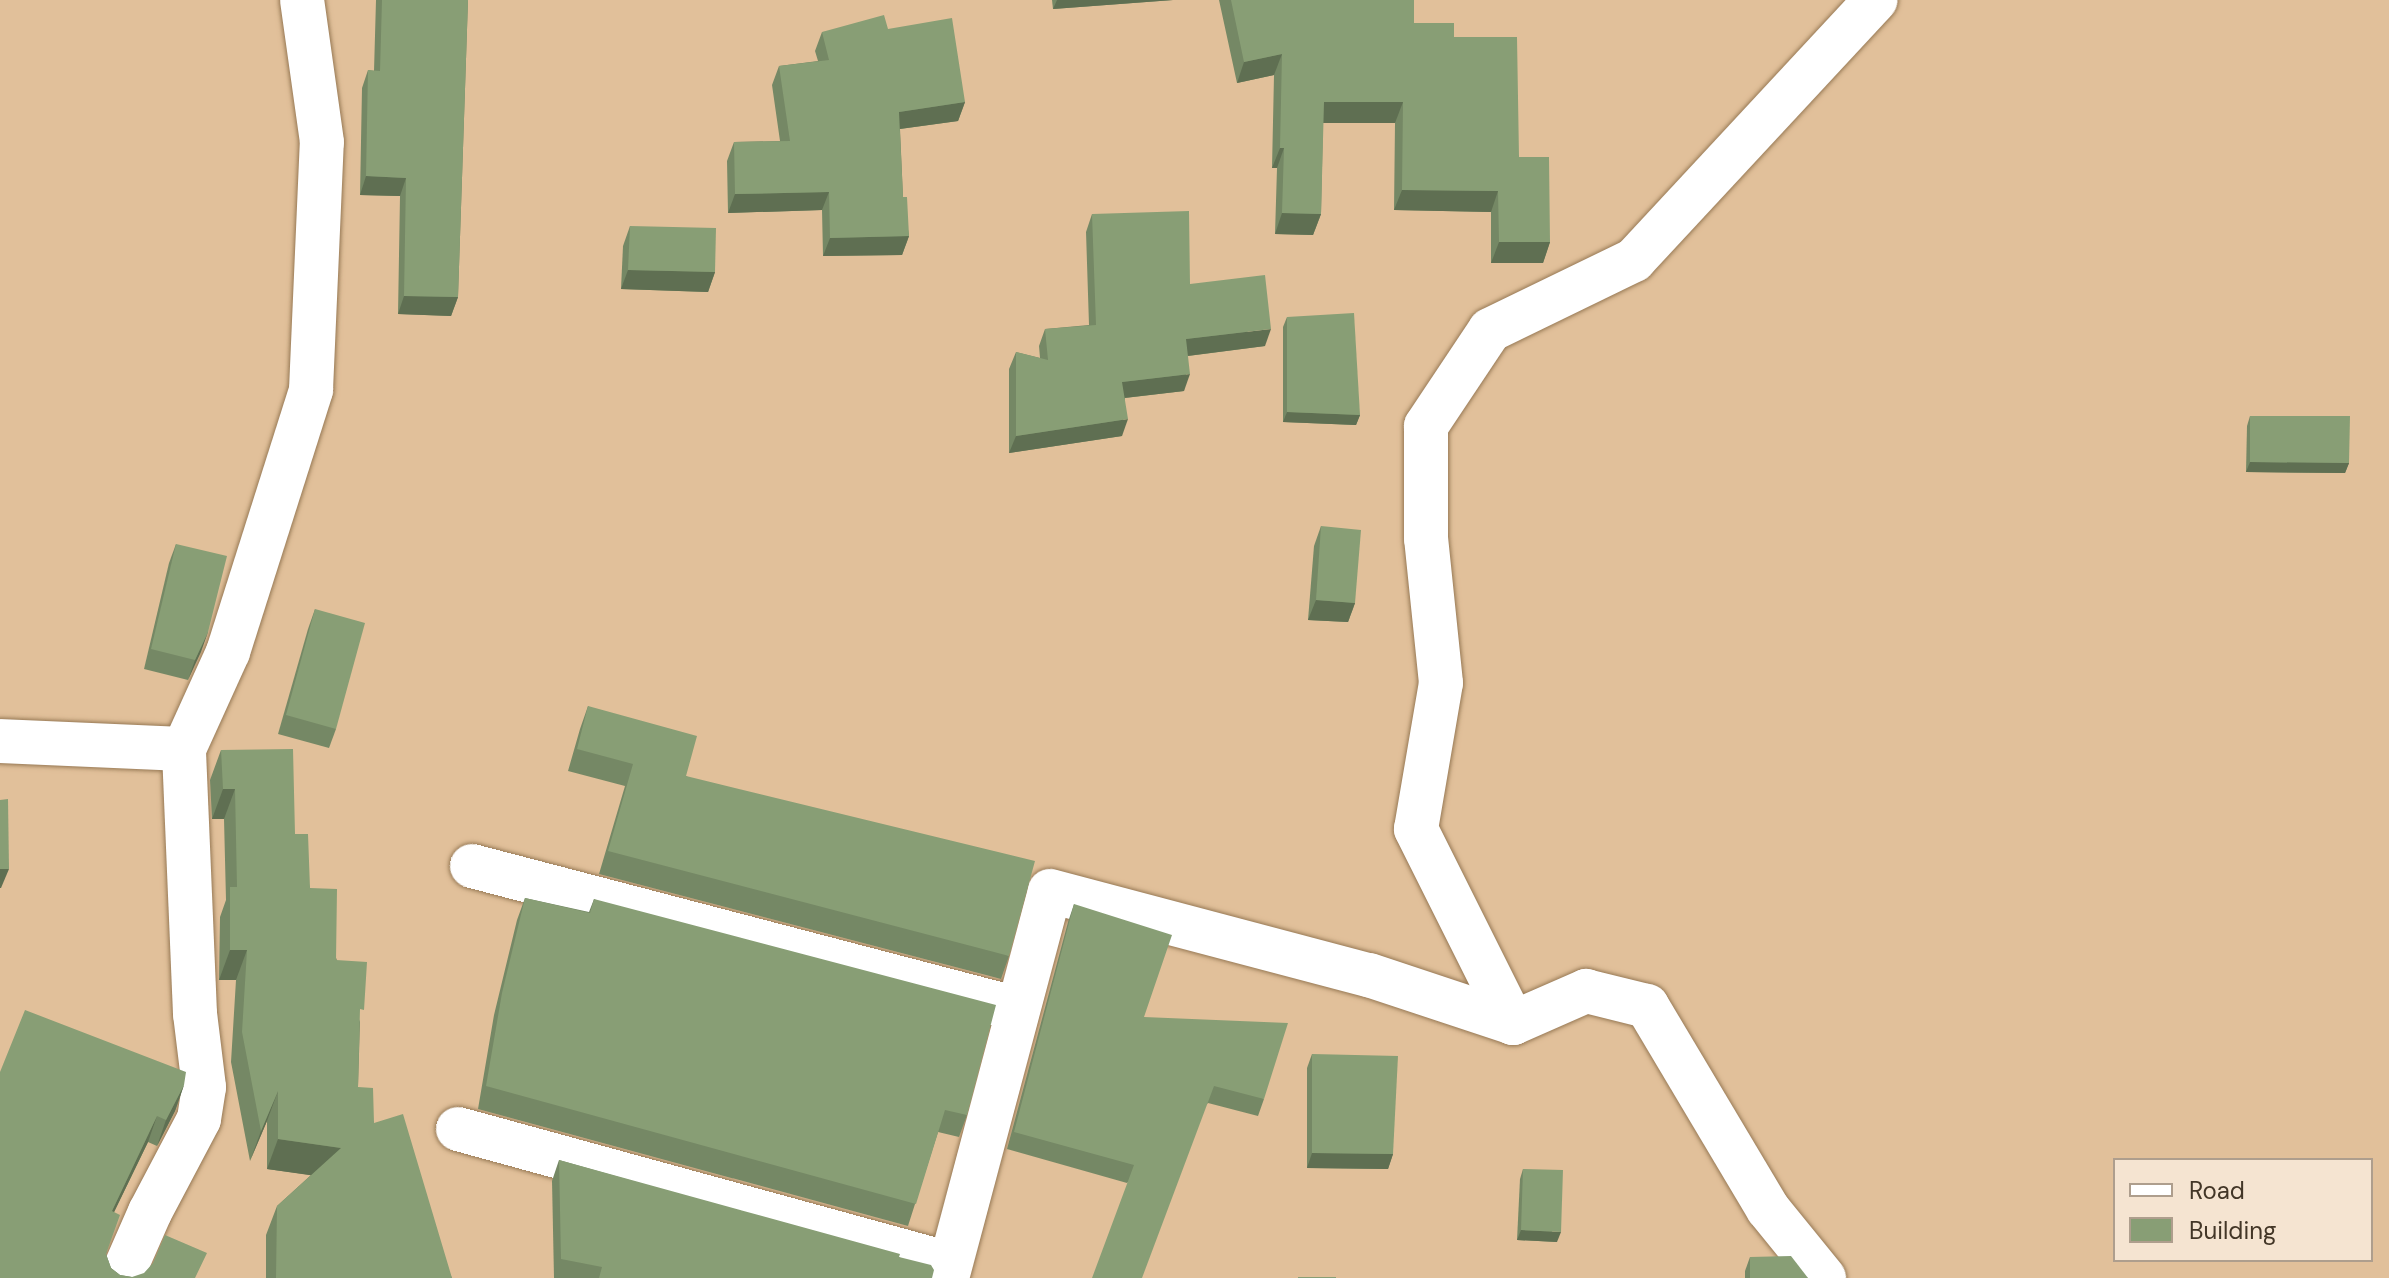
<!DOCTYPE html>
<style>
body{margin:0}
#map{position:relative;width:2389px;height:1278px;overflow:hidden;background:#e1c09a;font-family:"DM Sans",sans-serif}
div>[style]{position:absolute}
.roads{filter:drop-shadow(0 0 2px #977955) drop-shadow(0 0 2px #977955)}
.minor>*{height:44px;margin:-22px;padding:0 22px;transform-origin:22px;border-radius:22px;background:#fff}
.wall>*{inset:0;background:#758865}
.shaded-wall>*{inset:0;background:#5f6f52}
.building>*{inset:0;background:#889e75}
span{translate:-50% -50%;white-space:nowrap;text-align:center;line-height:1.15;-webkit-text-stroke:7px #f5e4d1;paint-order:stroke}
.legend{position:absolute;left:2113px;top:1158px;width:260px;height:104px;box-sizing:border-box;background:#f5e4d1;border:2px solid #ae9e8d;margin:0;padding:10px 14px;list-style:none;font-size:24px;color:#433627}
.legend li{display:flex;align-items:center;gap:16px;height:40px}
.legend b{width:40px;border:2px solid #ae9e8d}
</style>
<div id="map">
<div class="roads">
<div class="minor">
<div style="left:0;top:741px;width:184px;rotate:2.5deg"></div>
<div style="left:184px;top:749px;width:107px;rotate:-65.6deg"></div>
<div style="left:228px;top:652px;width:275px;rotate:-72.4deg"></div>
<div style="left:311px;top:390px;width:248px;rotate:-87.5deg"></div>
<div style="left:322px;top:142px;width:143px;rotate:-98deg"></div>
<div style="left:472px;top:866px;width:564px;rotate:14.68deg"></div>
<div style="left:1513px;top:1023px;width:217px;rotate:-116.6deg"></div>
<div style="left:1416px;top:829px;width:148px;rotate:-80.3deg"></div>
<div style="left:1441px;top:683px;width:145px;rotate:-95.9deg"></div>
<div style="left:1426px;top:539px;width:113px;rotate:-90deg"></div>
<div style="left:1426px;top:426px;width:115px;rotate:-56.3deg"></div>
<div style="left:1490px;top:330px;width:160px;rotate:-25.9deg"></div>
<div style="left:1634px;top:260px;width:355px;rotate:-47.1deg"></div>
<div style="left:458px;top:1129px;width:510px;rotate:15.34deg"></div>
<div style="left:121px;top:1278px;width:72px;rotate:-66.3deg"></div>
<div style="left:150px;top:1212px;width:105px;rotate:-62.2deg"></div>
<div style="left:199px;top:1119px;width:32px;rotate:-81deg"></div>
<div style="left:204px;top:1087px;width:74px;rotate:-97deg"></div>
<div style="left:195px;top:1014px;width:265px;rotate:-92.4deg"></div>
<div style="left:947px;top:1278px;width:400px;rotate:-75.1deg"></div>
<div style="left:1050px;top:891px;width:330px;rotate:14.8deg"></div>
<div style="left:1369px;top:975px;width:152px;rotate:18.4deg"></div>
<div style="left:1513px;top:1023px;width:80px;rotate:-23.7deg"></div>
<div style="left:1586px;top:991px;width:63px;rotate:13.8deg"></div>
<div style="left:1647px;top:1006px;width:236px;rotate:59.2deg"></div>
<div style="left:1768px;top:1209px;width:89px;rotate:50.9deg"></div>
</div>
</div>
<div class="wall">
<div style="clip-path:polygon(376px 0,468px 0,458px 297px,451px 316px,398px 314px,400px 196px,360px 195px,362px 88px,368px 70px,374px 71px)"></div>
<div style="clip-path:polygon(1052px 0,1173px 0,1053px 9px)"></div>
<div style="clip-path:polygon(1219px 0,1414px 0,1414px 23px,1454px 37px,1519px 157px,1550px 242px,1543px 263px,1491px 263px,1491px 212px,1394px 210px,1395px 123px,1323px 123px,1321px 214px,1313px 235px,1275px 234px,1277px 168px,1272px 168px,1274px 75px,1237px 83px)"></div>
<div style="clip-path:polygon(888px 29px,965px 102px,958px 121px,900px 129px,903px 197px,909px 236px,902px 255px,823px 256px,822px 210px,728px 213px,727px 161px,734px 142px,780px 141px,772px 85px,779px 66px,818px 61px,815px 51px,822px 32px)"></div>
<div style="clip-path:polygon(1092px 214px,1190px 284px,1265px 346px,1188px 356px,1184px 391px,1125px 398px,1122px 436px,1009px 453px,1009px 369px,1016px 352px,1040px 358px,1039px 346px,1045px 329px,1089px 325px,1086px 232px)"></div>
<div style="clip-path:polygon(630px 226px,715px 272px,708px 292px,621px 289px,623px 246px)"></div>
<div style="clip-path:polygon(1287px 317px,1360px 415px,1356px 425px,1283px 422px,1283px 327px)"></div>
<div style="clip-path:polygon(2250px 416px,2349px 463px,2345px 473px,2246px 472px,2247px 426px)"></div>
<div style="clip-path:polygon(1321px 526px,1355px 603px,1348px 622px,1308px 620px,1314px 546px)"></div>
<div style="clip-path:polygon(176px 544px,208px 632px,188px 680px,144px 669px,169px 563px)"></div>
<div style="clip-path:polygon(315px 609px,336px 729px,329px 748px,278px 734px,308px 629px)"></div>
<div style="clip-path:polygon(588px 706px,686px 776px,1009px 956px,1001px 979px,599px 874px,625px 786px,568px 771px,580px 729px)"></div>
<div style="clip-path:polygon(221px 750px,295px 834px,310px 888px,360px 1022px,358px 1087px,374px 1123px,452px 1278px,266px 1278px,266px 1235px,277px 1206px,311px 1175px,267px 1169px,267px 1121px,250px 1161px,231px 1062px,236px 980px,219px 980px,220px 917px,226px 900px,224px 819px,212px 819px,210px 780px)"></div>
<div style="clip-path:polygon(525px 898px,589px 912px,594px 899px,967px 1115px,959px 1137px,938px 1132px,908px 1226px,478px 1109px,494px 1015px,517px 920px)"></div>
<div style="clip-path:polygon(1074px 904px,1144px 1017px,1264px 1099px,1258px 1116px,1208px 1103px,1127px 1183px,1007px 1149px,1068px 922px)"></div>
<div style="clip-path:polygon(1312px 1054px,1393px 1154px,1388px 1169px,1307px 1168px,1307px 1068px)"></div>
<div style="clip-path:polygon(184px 1085px,175px 1111px,157px 1146px,148px 1142px,114px 1212px,106px 1254px,111px 1268px,120px 1275px,132px 1277px,197px 1278px,0 1278px)"></div>
<div style="clip-path:polygon(559px 1160px,899px 1257px,932px 1278px,554px 1278px,552px 1181px)"></div>
<div style="clip-path:polygon(1523px 1169px,1557px 1242px,1517px 1240px,1520px 1179px)"></div>
<div style="clip-path:polygon(1750px 1257px,1808px 1278px,1745px 1278px,1745px 1271px)"></div>
</div>
<div class="shaded-wall">
<div style="clip-path:polygon(1057px 0,1173px 0,1053px 9px)"></div>
<div style="clip-path:polygon(1282px 54px,1274px 75px,1237px 83px,1244px 62px)"></div>
<div style="clip-path:polygon(965px 102px,958px 121px,892px 130px,899px 112px)"></div>
<div style="clip-path:polygon(1324px 102px,1403px 102px,1395px 123px,1316px 123px)"></div>
<div style="clip-path:polygon(1280px 148px,1284px 148px,1277px 168px,1272px 168px)"></div>
<div style="clip-path:polygon(366px 176px,406px 178px,400px 196px,360px 195px)"></div>
<div style="clip-path:polygon(1402px 190px,1498px 191px,1491px 212px,1394px 210px)"></div>
<div style="clip-path:polygon(829px 192px,822px 210px,728px 213px,735px 194px)"></div>
<div style="clip-path:polygon(1282px 213px,1321px 214px,1313px 235px,1275px 234px)"></div>
<div style="clip-path:polygon(909px 236px,902px 255px,823px 256px,830px 238px)"></div>
<div style="clip-path:polygon(1499px 242px,1550px 242px,1543px 263px,1491px 263px)"></div>
<div style="clip-path:polygon(628px 270px,715px 272px,708px 292px,621px 289px)"></div>
<div style="clip-path:polygon(404px 296px,458px 297px,451px 316px,398px 314px)"></div>
<div style="clip-path:polygon(1271px 329px,1265px 346px,1179px 357px,1186px 339px)"></div>
<div style="clip-path:polygon(1190px 374px,1184px 391px,1115px 399px,1122px 382px)"></div>
<div style="clip-path:polygon(1287px 412px,1360px 415px,1356px 425px,1283px 422px)"></div>
<div style="clip-path:polygon(1128px 419px,1122px 436px,1009px 453px,1016px 436px)"></div>
<div style="clip-path:polygon(2250px 462px,2349px 463px,2345px 473px,2246px 472px)"></div>
<div style="clip-path:polygon(1316px 600px,1355px 603px,1348px 622px,1308px 620px)"></div>
<div style="clip-path:polygon(208px 632px,201px 652px,188px 680px,195px 660px)"></div>
<div style="clip-path:polygon(223px 789px,235px 789px,224px 819px,212px 819px)"></div>
<div style="clip-path:polygon(0 869px,9px 869px,1px 888px,0 888px)"></div>
<div style="clip-path:polygon(230px 950px,247px 950px,236px 980px,219px 980px)"></div>
<div style="clip-path:polygon(184px 1085px,175px 1111px,157px 1146px,166px 1120px)"></div>
<div style="clip-path:polygon(278px 1091px,267px 1121px,250px 1161px,261px 1131px)"></div>
<div style="clip-path:polygon(157px 1116px,148px 1142px,102px 1237px,112px 1211px)"></div>
<div style="clip-path:polygon(278px 1139px,341px 1148px,330px 1178px,267px 1169px)"></div>
<div style="clip-path:polygon(1312px 1153px,1393px 1154px,1388px 1169px,1307px 1168px)"></div>
<div style="clip-path:polygon(1521px 1230px,1561px 1232px,1557px 1242px,1517px 1240px)"></div>
</div>
<div class="building">
<div style="clip-path:polygon(382px 0,468px 0,458px 297px,404px 296px,406px 178px,366px 176px,368px 70px,380px 71px)"></div>
<div style="clip-path:polygon(1231px 0,1414px 0,1414px 23px,1454px 23px,1454px 37px,1517px 37px,1519px 157px,1549px 157px,1550px 242px,1499px 242px,1498px 191px,1402px 190px,1403px 102px,1324px 102px,1321px 214px,1282px 213px,1284px 148px,1280px 148px,1282px 54px,1244px 62px)"></div>
<div style="clip-path:polygon(884px 15px,888px 29px,952px 18px,965px 102px,899px 112px,903px 197px,907px 197px,909px 236px,830px 238px,829px 192px,735px 194px,734px 142px,790px 141px,779px 66px,829px 60px,822px 32px)"></div>
<div style="clip-path:polygon(1189px 211px,1190px 284px,1265px 275px,1271px 329px,1186px 339px,1190px 374px,1122px 382px,1128px 419px,1016px 436px,1016px 352px,1048px 360px,1045px 329px,1096px 325px,1092px 214px)"></div>
<div style="clip-path:polygon(630px 226px,716px 228px,715px 272px,628px 270px)"></div>
<div style="clip-path:polygon(1354px 313px,1360px 415px,1287px 412px,1287px 317px)"></div>
<div style="clip-path:polygon(2250px 416px,2350px 416px,2349px 463px,2250px 462px)"></div>
<div style="clip-path:polygon(1321px 526px,1361px 530px,1355px 603px,1316px 600px)"></div>
<div style="clip-path:polygon(176px 544px,227px 556px,208px 632px,195px 660px,151px 649px)"></div>
<div style="clip-path:polygon(315px 609px,365px 623px,336px 729px,286px 715px)"></div>
<div style="clip-path:polygon(588px 706px,697px 736px,686px 776px,1035px 861px,1009px 956px,608px 851px,633px 764px,577px 749px)"></div>
<div style="clip-path:polygon(293px 749px,295px 834px,308px 834px,310px 888px,337px 889px,336px 960px,367px 962px,364px 1010px,360px 1009px,358px 1087px,373px 1088px,374px 1123px,403px 1114px,452px 1278px,276px 1278px,277px 1206px,341px 1148px,278px 1139px,278px 1091px,261px 1131px,242px 1032px,247px 950px,230px 950px,230px 887px,237px 887px,235px 789px,223px 789px,221px 750px)"></div>
<div style="clip-path:polygon(8px 799px,9px 869px,0 869px,0 800px)"></div>
<div style="clip-path:polygon(525px 898px,590px 913px,594px 899px,996px 1005px,967px 1115px,945px 1110px,916px 1204px,486px 1086px,502px 993px)"></div>
<div style="clip-path:polygon(1074px 904px,1172px 935px,1144px 1017px,1288px 1023px,1264px 1099px,1214px 1086px,1142px 1278px,1092px 1278px,1134px 1165px,1014px 1132px)"></div>
<div style="clip-path:polygon(25px 1010px,186px 1072px,184px 1085px,166px 1120px,157px 1116px,112px 1211px,120px 1215px,106px 1254px,111px 1268px,120px 1275px,132px 1277px,144px 1273px,153px 1263px,165px 1235px,207px 1253px,195px 1278px,0 1278px,0 1072px)"></div>
<div style="clip-path:polygon(1312px 1054px,1398px 1056px,1393px 1154px,1312px 1153px)"></div>
<div style="clip-path:polygon(559px 1160px,900px 1254px,899px 1257px,931px 1265px,934px 1270px,932px 1278px,599px 1278px,602px 1267px,561px 1259px)"></div>
<div style="clip-path:polygon(1523px 1169px,1563px 1170px,1561px 1232px,1521px 1230px)"></div>
<div style="clip-path:polygon(1791px 1256px,1808px 1278px,1750px 1278px,1750px 1257px)"></div>
<div style="clip-path:polygon(1298px 1277px,1336px 1277px,1336px 1278px,1298px 1278px)"></div>
</div>
<ul class="legend">
<li><b style="height:10px;background:#fff"></b>Road</li>
<li><b style="height:22px;background:#889e75"></b>Building</li>
</ul>
</div>
